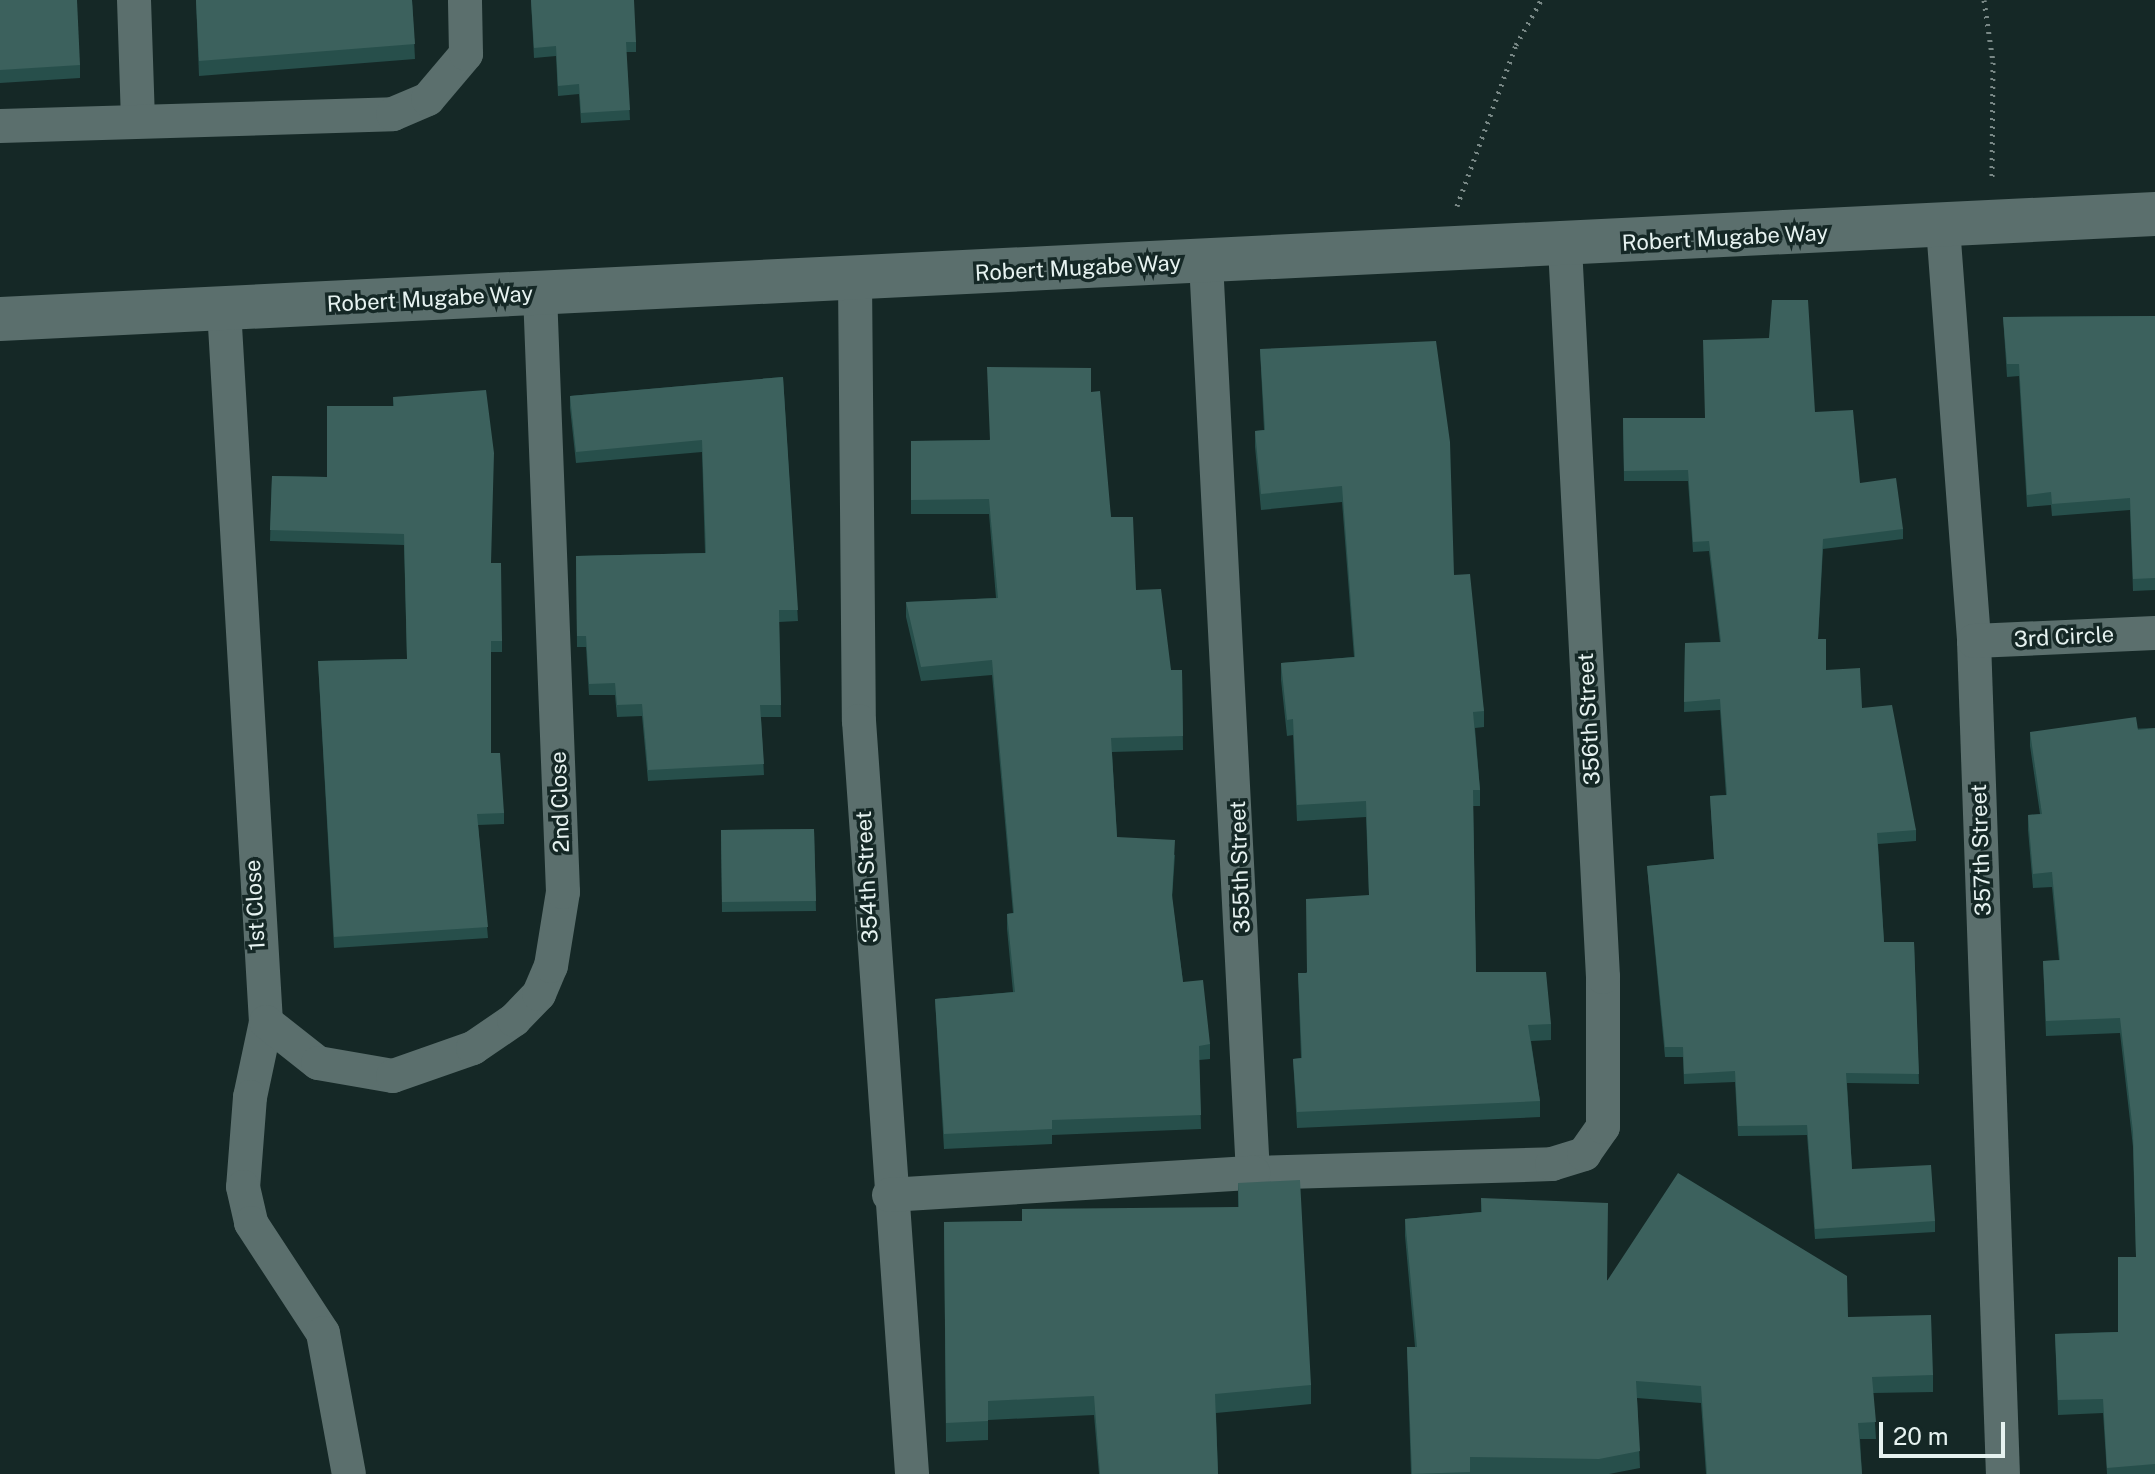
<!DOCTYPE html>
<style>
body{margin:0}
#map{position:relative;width:2155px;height:1474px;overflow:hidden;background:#152826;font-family:"Public Sans",sans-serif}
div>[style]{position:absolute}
.path>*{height:5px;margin-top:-2.5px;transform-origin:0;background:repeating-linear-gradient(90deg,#798886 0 2px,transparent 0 8px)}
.street>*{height:34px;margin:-17px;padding:0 17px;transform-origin:17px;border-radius:17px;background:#5b6f6d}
.secondary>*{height:44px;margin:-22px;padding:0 22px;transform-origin:22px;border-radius:22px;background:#5b6f6d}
.wall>*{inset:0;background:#274f4b}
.building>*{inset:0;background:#3c615d}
span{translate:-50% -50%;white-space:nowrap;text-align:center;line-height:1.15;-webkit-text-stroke:7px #152826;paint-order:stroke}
.street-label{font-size:22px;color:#e6f2f0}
.scale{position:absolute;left:1879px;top:1422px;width:126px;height:36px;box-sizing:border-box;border:4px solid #e6f2f0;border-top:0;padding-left:10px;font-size:24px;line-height:28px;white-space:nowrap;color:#e6f2f0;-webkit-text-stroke:6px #152826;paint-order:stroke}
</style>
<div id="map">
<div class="path">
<div style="left:1984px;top:0;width:63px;rotate:81.7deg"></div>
<div style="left:1993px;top:62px;width:116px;rotate:90.5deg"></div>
<div style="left:1457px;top:206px;width:171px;rotate:-69.9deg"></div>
<div style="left:1516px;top:45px;width:51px;rotate:-60.9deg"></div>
</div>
<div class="street">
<div style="left:134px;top:0;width:119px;rotate:88.1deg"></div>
<div style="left:0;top:126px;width:393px;rotate:-1.7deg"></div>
<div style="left:393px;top:114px;width:38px;rotate:-23deg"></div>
<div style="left:428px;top:99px;width:59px;rotate:-49.8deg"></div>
<div style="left:466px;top:54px;width:54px;rotate:-91.1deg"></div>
<div style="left:1943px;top:227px;width:415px;rotate:85.7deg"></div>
<div style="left:1974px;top:641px;width:834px;rotate:88.01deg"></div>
<div style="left:1206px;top:262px;width:912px;rotate:87.05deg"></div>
<div style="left:1253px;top:1173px;width:299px;rotate:-1.7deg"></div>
<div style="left:1552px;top:1164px;width:34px;rotate:-17deg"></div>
<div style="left:1584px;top:1154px;width:33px;rotate:-55deg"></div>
<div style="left:1603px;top:1127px;width:150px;rotate:-90deg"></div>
<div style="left:1603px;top:977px;width:732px;rotate:-92.98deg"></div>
<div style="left:855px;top:279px;width:442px;rotate:89.5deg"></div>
<div style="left:859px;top:721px;width:755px;rotate:85.97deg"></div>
<div style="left:224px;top:309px;width:714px;rotate:86.63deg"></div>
<div style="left:266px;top:1022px;width:77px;rotate:102deg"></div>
<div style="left:250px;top:1097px;width:90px;rotate:94.4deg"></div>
<div style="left:243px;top:1187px;width:37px;rotate:77deg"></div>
<div style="left:251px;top:1223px;width:131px;rotate:56.8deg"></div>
<div style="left:323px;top:1333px;width:143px;rotate:79.6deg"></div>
<div style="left:1974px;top:641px;width:181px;rotate:-2.5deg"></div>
<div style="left:266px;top:1022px;width:66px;rotate:38.3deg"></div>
<div style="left:318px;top:1063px;width:76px;rotate:9.8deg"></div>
<div style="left:393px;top:1076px;width:85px;rotate:-19.3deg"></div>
<div style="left:473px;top:1048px;width:50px;rotate:-34.3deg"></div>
<div style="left:514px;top:1020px;width:36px;rotate:-46deg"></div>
<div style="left:539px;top:994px;width:30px;rotate:-67deg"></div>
<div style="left:551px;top:966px;width:75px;rotate:-80.8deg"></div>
<div style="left:563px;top:892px;width:598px;rotate:-92.2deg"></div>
<div style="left:889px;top:1195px;width:365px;rotate:-3.5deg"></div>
</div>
<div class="secondary">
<div style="left:0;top:319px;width:2158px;rotate:-2.79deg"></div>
</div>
<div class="wall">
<div style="clip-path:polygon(0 0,80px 65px,80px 78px,0 83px)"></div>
<div style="clip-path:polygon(196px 0,412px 0,415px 59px,199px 76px)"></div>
<div style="clip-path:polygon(531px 0,636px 42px,636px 52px,626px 52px,630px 120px,581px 123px,579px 94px,558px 96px,556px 56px,534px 58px)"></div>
<div style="clip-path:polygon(2155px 316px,2155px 590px,2133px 591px,2130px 510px,2052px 516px,2051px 505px,2027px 507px,2019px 376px,2007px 377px,2003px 317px)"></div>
<div style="clip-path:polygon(1260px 349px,1454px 575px,1484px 711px,1484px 727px,1475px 728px,1480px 790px,1480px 806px,1473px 806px,1476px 972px,1551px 1024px,1551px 1040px,1531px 1041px,1540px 1101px,1540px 1117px,1297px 1128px,1293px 1059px,1301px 1058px,1298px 973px,1306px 973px,1369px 895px,1366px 817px,1297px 821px,1293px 735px,1287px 736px,1281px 680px,1281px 663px,1354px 657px,1342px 502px,1261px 510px,1255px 447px,1255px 431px,1264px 430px)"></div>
<div style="clip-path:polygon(783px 377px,798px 621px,779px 622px,781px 717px,761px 717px,764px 775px,648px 781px,642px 716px,617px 717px,615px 695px,589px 695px,586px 647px,577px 647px,576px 556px,705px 553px,702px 452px,576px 463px,570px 408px,570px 396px)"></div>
<div style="clip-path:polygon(1091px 392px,1111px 517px,1136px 590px,1171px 670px,1182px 670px,1183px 750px,1112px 752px,1117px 837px,1175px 855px,1172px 899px,1183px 982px,1210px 1044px,1210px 1059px,1199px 1060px,1201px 1129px,1052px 1135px,1052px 1144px,944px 1149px,935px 999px,1013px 992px,1007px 929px,1007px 914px,1013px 913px,992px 675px,921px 681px,906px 617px,906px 602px,996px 598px,989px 514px,911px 514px,911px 441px,989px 440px)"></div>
<div style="clip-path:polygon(393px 397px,491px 563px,502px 641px,502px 652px,491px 652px,491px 753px,504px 813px,504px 824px,478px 825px,488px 938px,334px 948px,318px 661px,407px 659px,404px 545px,270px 541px,272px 476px,327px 477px,393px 406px)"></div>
<div style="clip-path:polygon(1815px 412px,1860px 483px,1903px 529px,1903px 539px,1823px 549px,1818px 639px,1826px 670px,1862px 708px,1916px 830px,1916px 841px,1878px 844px,1884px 942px,1914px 942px,1919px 1084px,1847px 1083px,1852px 1169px,1935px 1221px,1935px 1232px,1815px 1239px,1807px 1135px,1738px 1136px,1735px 1082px,1684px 1084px,1683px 1057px,1665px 1057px,1647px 866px,1714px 859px,1710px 796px,1726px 795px,1720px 710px,1684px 712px,1685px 643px,1720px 642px,1709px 551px,1693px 552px,1688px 481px,1624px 481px,1623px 418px,1705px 418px)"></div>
<div style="clip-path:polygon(2155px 728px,2155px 1474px,2107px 1474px,2103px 1413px,2058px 1415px,2055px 1334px,2118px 1332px,2136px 1257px,2133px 1147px,2120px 1033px,2046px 1036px,2043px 961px,2059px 960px,2052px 887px,2033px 888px,2028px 830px,2028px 815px,2040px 814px,2030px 746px,2030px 732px)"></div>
<div style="clip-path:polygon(814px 829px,816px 911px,722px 912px,721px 830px)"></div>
<div style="clip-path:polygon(1238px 1183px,1311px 1385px,1311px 1404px,1216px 1413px,1218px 1474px,1099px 1474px,1094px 1415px,988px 1420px,988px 1440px,946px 1442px,944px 1222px,1022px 1221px,1238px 1207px)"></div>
<div style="clip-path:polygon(1481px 1198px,1607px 1280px,1848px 1317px,1933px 1375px,1933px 1392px,1873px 1393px,1876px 1439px,1860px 1439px,1862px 1474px,1706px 1474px,1701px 1403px,1637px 1398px,1640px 1468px,1609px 1474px,1411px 1474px,1407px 1347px,1415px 1347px,1405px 1236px,1405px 1219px,1481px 1212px)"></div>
</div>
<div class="building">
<div style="clip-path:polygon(0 0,77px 0,80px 65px,0 70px)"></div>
<div style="clip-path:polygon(196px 0,412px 0,415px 44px,199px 61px)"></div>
<div style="clip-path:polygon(531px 0,634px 0,636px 42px,626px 42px,630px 110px,581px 113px,579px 84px,558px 86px,556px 46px,534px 48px)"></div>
<div style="clip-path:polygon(1772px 300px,1808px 300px,1815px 412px,1853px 410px,1860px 483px,1896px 478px,1903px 529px,1823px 539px,1818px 639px,1826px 639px,1826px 670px,1860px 668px,1862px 708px,1892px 705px,1916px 830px,1877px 833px,1884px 942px,1914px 942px,1919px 1074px,1846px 1073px,1852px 1169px,1931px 1165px,1935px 1221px,1815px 1229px,1807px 1125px,1738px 1126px,1735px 1071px,1684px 1074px,1683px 1047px,1665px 1047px,1647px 866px,1714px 859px,1710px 796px,1727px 795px,1720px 699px,1684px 702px,1685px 643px,1721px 642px,1709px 541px,1693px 542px,1688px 470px,1624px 471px,1623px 418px,1705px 418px,1703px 340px,1769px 338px)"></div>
<div style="clip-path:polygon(2155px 316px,2155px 578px,2133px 579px,2130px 498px,2052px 504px,2051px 492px,2027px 495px,2019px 364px,2007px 364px,2003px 317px)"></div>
<div style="clip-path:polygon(1436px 341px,1450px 442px,1454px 575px,1470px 574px,1484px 711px,1473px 712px,1480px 790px,1473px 790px,1476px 972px,1546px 972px,1551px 1024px,1528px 1025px,1540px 1101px,1297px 1112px,1293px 1059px,1302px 1058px,1298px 973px,1307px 973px,1306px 899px,1369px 895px,1366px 801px,1297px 805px,1293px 719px,1287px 720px,1281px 663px,1355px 657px,1342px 486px,1261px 494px,1255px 431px,1265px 430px,1260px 349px)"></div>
<div style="clip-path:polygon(987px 367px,1091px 368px,1091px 392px,1100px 391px,1111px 517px,1133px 517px,1136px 590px,1161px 589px,1171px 670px,1182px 670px,1183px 736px,1111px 738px,1117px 837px,1175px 840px,1172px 895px,1183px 982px,1203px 980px,1210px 1044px,1199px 1046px,1201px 1115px,1052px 1120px,1052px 1129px,944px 1134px,935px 999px,1015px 992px,1007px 914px,1014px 913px,992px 660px,921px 667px,906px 602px,998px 598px,989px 499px,911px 500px,911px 441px,990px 440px)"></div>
<div style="clip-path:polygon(783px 377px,798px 610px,779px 610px,781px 705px,760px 705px,764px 764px,648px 770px,642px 704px,617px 705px,615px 683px,589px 684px,586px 636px,577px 636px,576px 556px,706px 553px,702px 440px,576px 452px,570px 396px)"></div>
<div style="clip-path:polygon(486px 390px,494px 453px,491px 563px,501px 563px,502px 641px,491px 641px,491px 753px,500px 753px,504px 813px,477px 814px,488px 927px,334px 937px,318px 661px,407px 659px,404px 534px,270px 530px,272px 476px,327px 477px,327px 406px,394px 406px,393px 397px)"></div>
<div style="clip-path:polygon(2136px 717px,2138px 730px,2155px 728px,2155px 1464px,2107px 1468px,2103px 1399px,2058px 1400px,2055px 1334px,2118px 1332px,2118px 1257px,2136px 1257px,2133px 1132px,2120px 1018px,2046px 1021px,2043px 961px,2060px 960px,2052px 872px,2033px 874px,2028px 815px,2042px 814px,2030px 732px)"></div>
<div style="clip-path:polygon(814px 829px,816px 901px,722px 902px,721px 830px)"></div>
<div style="clip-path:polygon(1678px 1173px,1847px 1276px,1848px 1317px,1931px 1315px,1933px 1375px,1872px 1377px,1876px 1422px,1858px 1423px,1862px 1474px,1707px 1474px,1701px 1386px,1636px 1381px,1640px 1451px,1599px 1459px,1470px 1457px,1470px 1472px,1412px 1474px,1407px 1347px,1417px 1347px,1405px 1219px,1482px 1212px,1481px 1198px,1608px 1203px,1607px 1281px)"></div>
<div style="clip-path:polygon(1300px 1180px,1311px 1385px,1215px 1394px,1218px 1474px,1100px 1474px,1094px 1396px,988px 1401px,988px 1421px,946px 1423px,944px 1222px,1022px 1221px,1022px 1209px,1239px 1207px,1238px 1183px)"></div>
</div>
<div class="street-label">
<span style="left:1725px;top:238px;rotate:-3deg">Robert Mugabe Way</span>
<span style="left:1078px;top:268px;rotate:-3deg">Robert Mugabe Way</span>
<span style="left:430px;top:299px;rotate:-3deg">Robert Mugabe Way</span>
<span style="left:2064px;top:637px;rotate:-3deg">3rd Circle</span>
<span style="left:1589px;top:719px;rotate:-93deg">356th Street</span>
<span style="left:560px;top:802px;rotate:-92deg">2nd Close</span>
<span style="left:1981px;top:850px;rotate:-92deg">357th Street</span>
<span style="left:1240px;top:867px;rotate:-92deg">355th Street</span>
<span style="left:867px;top:877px;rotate:-93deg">354th Street</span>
<span style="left:255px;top:905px;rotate:-93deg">1st Close</span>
</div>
<div class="scale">20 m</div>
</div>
